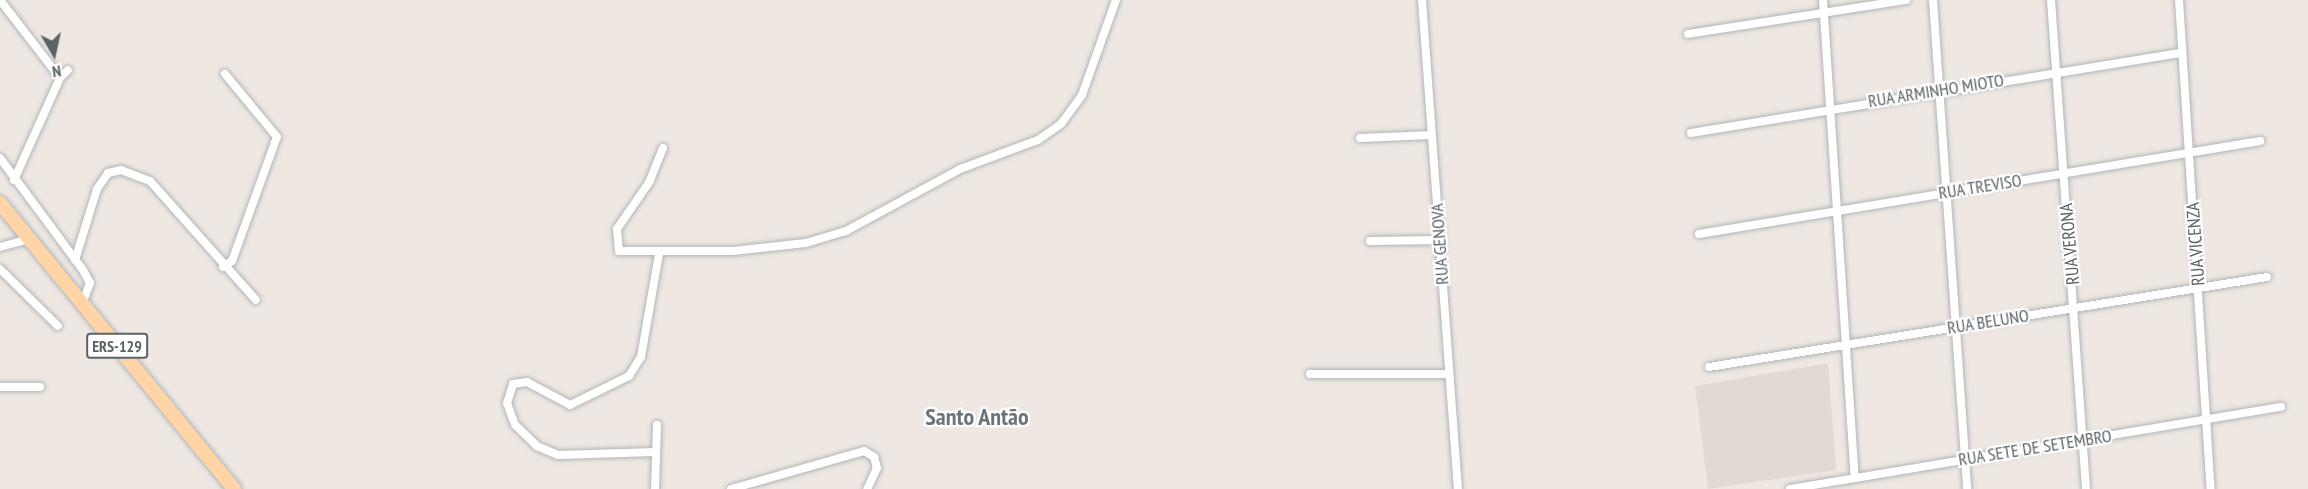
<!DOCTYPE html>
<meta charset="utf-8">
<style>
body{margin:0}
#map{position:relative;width:2308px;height:489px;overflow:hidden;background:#efe8e2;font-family:"PT Sans Narrow",sans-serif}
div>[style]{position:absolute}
.education>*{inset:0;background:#e2d9d3}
.roads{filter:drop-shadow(0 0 2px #b0b6b9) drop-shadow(0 0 2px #b0b6b9)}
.minor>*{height:8px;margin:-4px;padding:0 4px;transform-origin:4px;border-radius:4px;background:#fff}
.primary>*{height:14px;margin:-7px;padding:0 7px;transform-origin:7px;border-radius:7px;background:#ffd4a7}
span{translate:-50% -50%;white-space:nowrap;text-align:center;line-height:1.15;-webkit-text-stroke:4.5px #fff;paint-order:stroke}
.shield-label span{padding:2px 4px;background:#fff;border:2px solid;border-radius:4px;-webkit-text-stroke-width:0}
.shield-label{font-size:16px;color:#5b6365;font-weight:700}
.street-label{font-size:18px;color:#5b6365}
.district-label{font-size:24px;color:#6b7577;font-weight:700}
.north{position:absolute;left:24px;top:24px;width:60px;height:60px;-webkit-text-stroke:4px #fff;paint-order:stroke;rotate:171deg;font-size:16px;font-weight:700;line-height:24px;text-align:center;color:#5b6365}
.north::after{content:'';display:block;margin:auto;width:21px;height:27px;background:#5b6365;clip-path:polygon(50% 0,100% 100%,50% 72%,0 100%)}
</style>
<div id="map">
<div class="education">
<div style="clip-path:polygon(1828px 363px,1836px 470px,1708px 489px,1695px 386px)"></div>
</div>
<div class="roads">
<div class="minor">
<div style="left:0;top:0;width:98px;rotate:52.4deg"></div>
<div style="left:60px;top:78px;width:112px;rotate:114.3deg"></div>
<div style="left:1422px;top:0;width:490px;rotate:85.8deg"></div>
<div style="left:1823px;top:0;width:479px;rotate:86.2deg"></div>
<div style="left:1933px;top:0;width:490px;rotate:86deg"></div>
<div style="left:2051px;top:0;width:490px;rotate:85.9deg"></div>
<div style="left:2179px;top:0;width:490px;rotate:86.3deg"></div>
<div style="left:1688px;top:34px;width:221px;rotate:-8.9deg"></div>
<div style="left:60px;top:78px;width:11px;rotate:-45deg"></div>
<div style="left:1691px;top:133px;width:497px;rotate:-9.3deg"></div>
<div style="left:1360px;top:138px;width:72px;rotate:-2.4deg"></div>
<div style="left:663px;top:148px;width:35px;rotate:112deg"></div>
<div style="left:650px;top:181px;width:58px;rotate:124.5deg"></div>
<div style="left:617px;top:229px;width:22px;rotate:85deg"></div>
<div style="left:619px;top:251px;width:114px"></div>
<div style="left:733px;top:251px;width:73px;rotate:-6.3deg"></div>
<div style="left:806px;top:243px;width:42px;rotate:-16.7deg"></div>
<div style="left:846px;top:231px;width:130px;rotate:-28.5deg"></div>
<div style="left:960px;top:169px;width:83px;rotate:-20.4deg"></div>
<div style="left:1038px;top:140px;width:28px;rotate:-35deg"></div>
<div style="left:1061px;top:124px;width:36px;rotate:-54deg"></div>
<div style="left:1082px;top:95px;width:101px;rotate:-70.3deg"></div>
<div style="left:0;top:158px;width:139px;rotate:53.5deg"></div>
<div style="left:83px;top:270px;width:15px;rotate:62deg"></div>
<div style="left:90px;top:283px;width:22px;rotate:111deg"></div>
<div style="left:1699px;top:234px;width:569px;rotate:-9.41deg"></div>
<div style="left:1370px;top:241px;width:70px;rotate:-0.8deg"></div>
<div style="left:0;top:247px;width:31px;rotate:-15deg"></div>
<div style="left:75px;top:260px;width:74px;rotate:-72.8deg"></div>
<div style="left:97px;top:189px;width:19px;rotate:-55deg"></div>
<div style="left:108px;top:173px;width:13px;rotate:-13deg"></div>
<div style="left:121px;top:170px;width:31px;rotate:21deg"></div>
<div style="left:150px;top:181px;width:159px;rotate:48.3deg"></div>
<div style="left:223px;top:267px;width:11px;rotate:-34deg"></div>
<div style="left:232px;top:261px;width:132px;rotate:-70.1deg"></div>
<div style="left:277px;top:137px;width:82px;rotate:-129.5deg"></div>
<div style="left:0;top:269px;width:81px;rotate:44.5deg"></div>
<div style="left:1709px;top:367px;width:565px;rotate:-9.16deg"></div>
<div style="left:1310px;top:374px;width:139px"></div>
<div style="left:0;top:387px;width:40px"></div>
<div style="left:656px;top:452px;width:98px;rotate:178.2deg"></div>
<div style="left:558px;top:455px;width:23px;rotate:-157deg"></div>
<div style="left:537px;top:446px;width:30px;rotate:-136deg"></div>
<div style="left:515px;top:425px;width:23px;rotate:-110deg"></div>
<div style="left:507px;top:403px;width:20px;rotate:-72deg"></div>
<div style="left:513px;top:384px;width:14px;rotate:-8deg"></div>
<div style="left:527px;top:382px;width:49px;rotate:28.1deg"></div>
<div style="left:570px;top:405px;width:66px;rotate:-26.2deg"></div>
<div style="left:629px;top:376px;width:22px;rotate:-58deg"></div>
<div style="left:641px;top:357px;width:105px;rotate:-80.1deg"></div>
<div style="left:655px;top:489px;width:64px;rotate:-88.2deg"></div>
<div style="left:731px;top:489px;width:138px;rotate:-15.9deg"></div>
<div style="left:864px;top:451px;width:12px;rotate:31deg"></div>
<div style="left:874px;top:457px;width:11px;rotate:75deg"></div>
<div style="left:877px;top:468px;width:23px;rotate:115deg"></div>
<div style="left:1790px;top:489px;width:498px;rotate:-9.5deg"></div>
</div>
<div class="primary">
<div style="left:0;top:203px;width:370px;rotate:50.7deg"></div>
</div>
</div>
<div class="shield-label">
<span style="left:117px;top:346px">ERS-129</span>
</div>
<div class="street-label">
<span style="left:1936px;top:91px;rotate:-9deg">RUA ARMINHO MIOTO</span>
<span style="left:1980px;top:187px;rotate:-9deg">RUA TREVISO</span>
<span style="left:1440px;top:244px;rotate:-94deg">RUA GENOVA</span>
<span style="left:2070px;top:244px;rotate:-95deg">RUA VERONA</span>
<span style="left:2196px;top:244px;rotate:-94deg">RUA VICENZA</span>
<span style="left:1988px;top:322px;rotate:-9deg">RUA BELUNO</span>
<span style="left:2035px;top:448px;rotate:-9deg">RUA SETE DE SETEMBRO</span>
</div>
<div class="district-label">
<span style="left:977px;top:417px">Santo Antão</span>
</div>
<div class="north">N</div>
</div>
